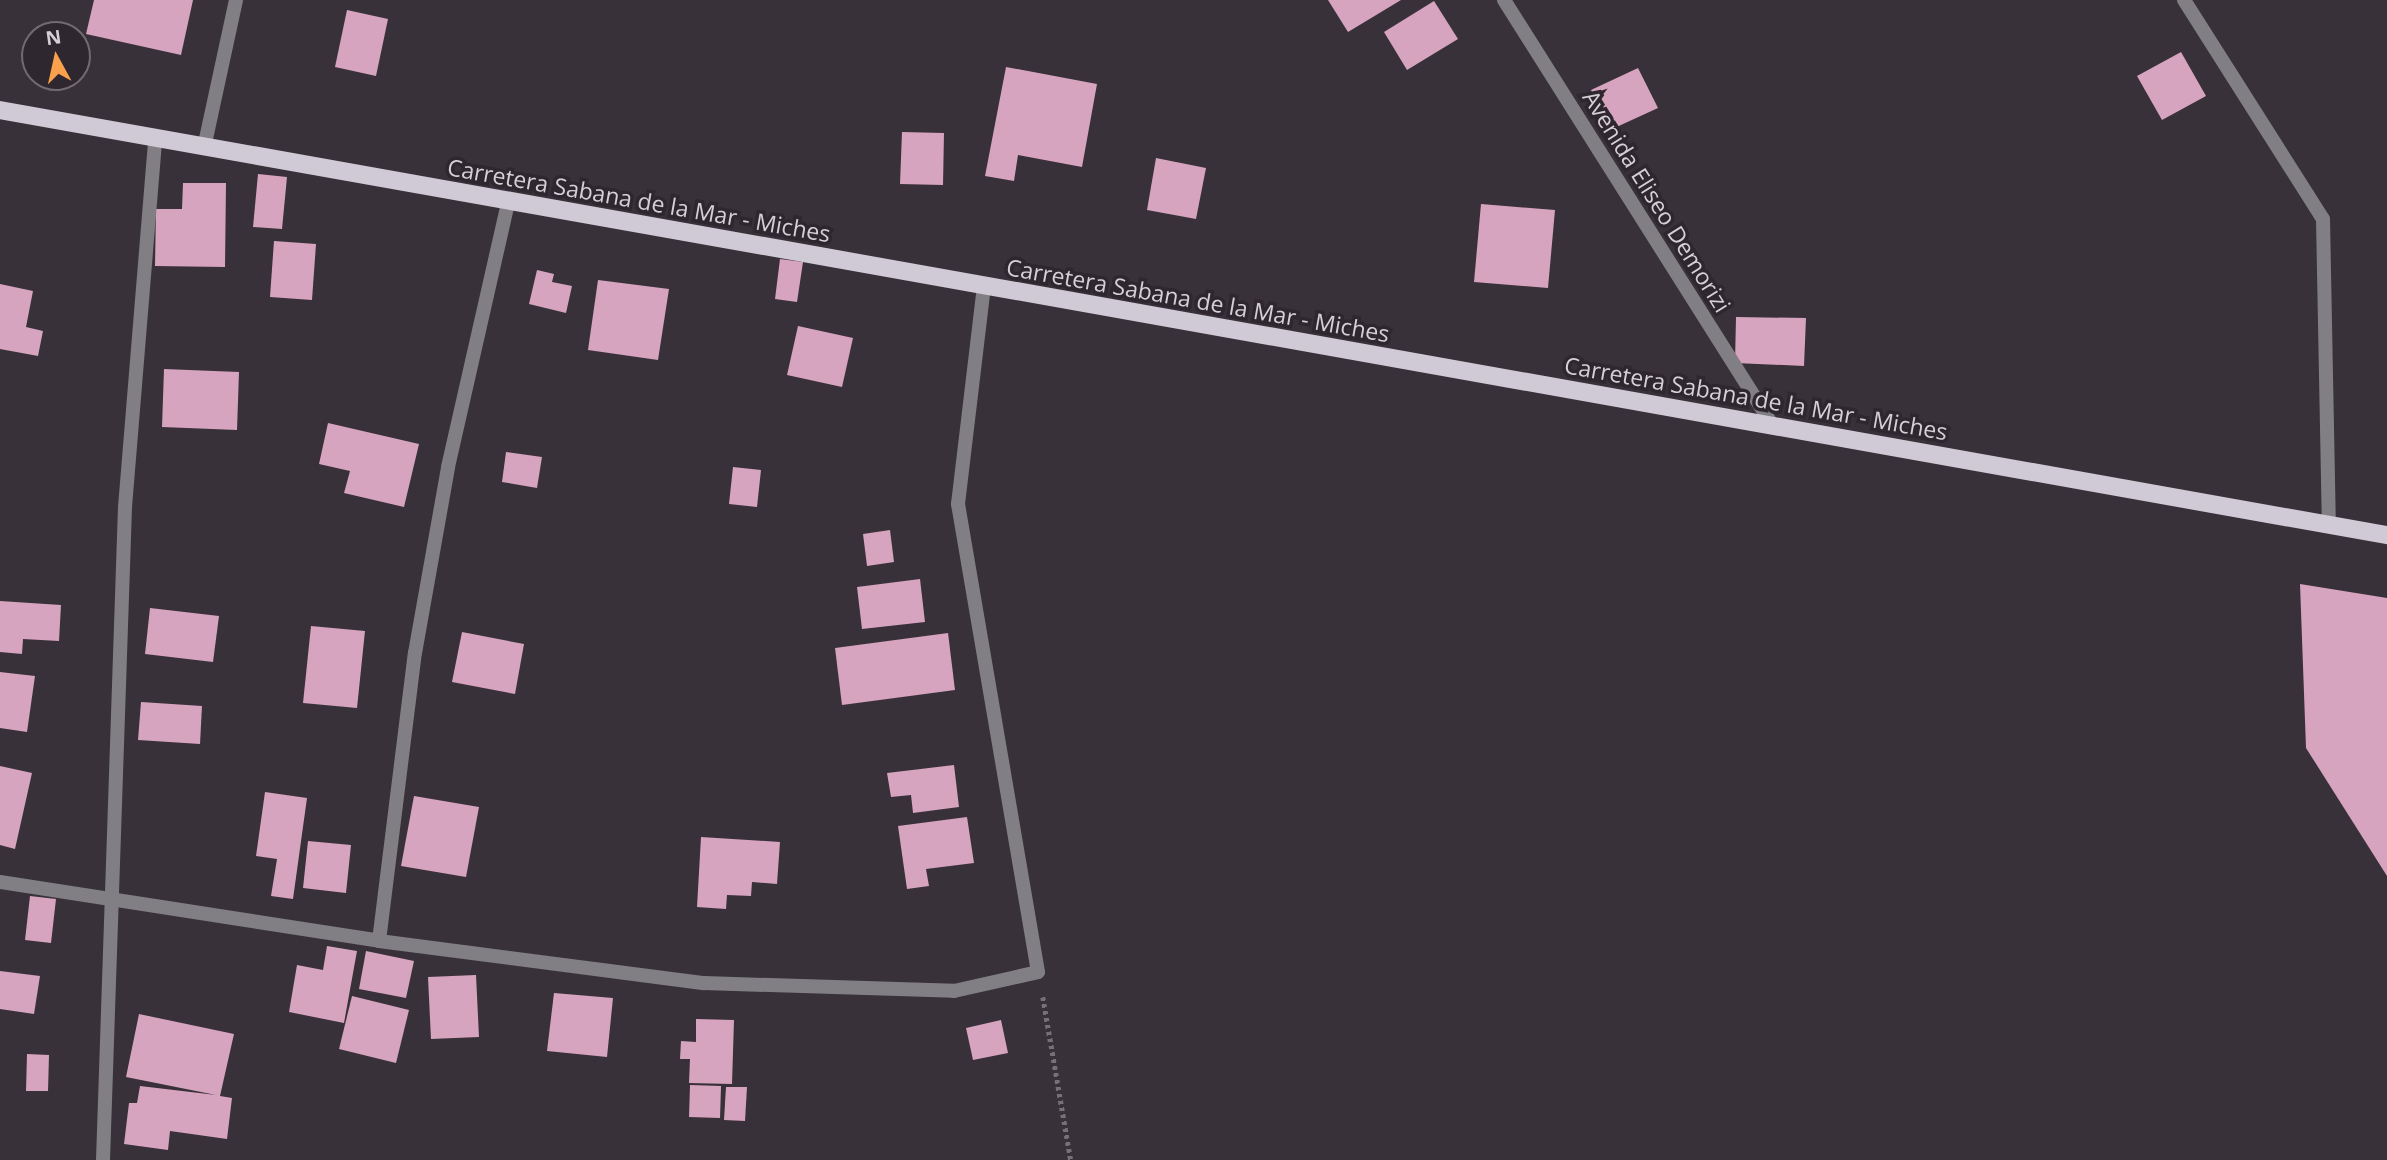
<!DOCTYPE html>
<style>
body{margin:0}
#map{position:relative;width:2387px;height:1160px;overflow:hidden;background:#393139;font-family:"Open Sans",sans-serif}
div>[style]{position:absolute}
.building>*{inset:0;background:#d6a4bf}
.path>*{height:4.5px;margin-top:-2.25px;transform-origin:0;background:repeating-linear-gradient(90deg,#777177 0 3.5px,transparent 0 7px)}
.minor>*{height:14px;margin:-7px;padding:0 7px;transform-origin:7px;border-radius:7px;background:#817f84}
.primary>*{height:18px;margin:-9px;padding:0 9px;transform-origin:9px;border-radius:9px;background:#cfcad5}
span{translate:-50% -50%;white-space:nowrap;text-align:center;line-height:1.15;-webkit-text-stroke:7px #2f272f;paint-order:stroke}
.street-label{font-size:23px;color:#d5d0d5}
.north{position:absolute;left:21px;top:21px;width:70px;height:70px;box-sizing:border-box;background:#2f272f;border:2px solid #716b71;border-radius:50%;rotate:352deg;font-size:19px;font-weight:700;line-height:28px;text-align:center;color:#d5d0d5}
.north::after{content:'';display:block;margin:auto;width:24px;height:32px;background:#f9a04d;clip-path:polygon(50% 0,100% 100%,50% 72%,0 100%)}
</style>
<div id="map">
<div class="building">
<div style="clip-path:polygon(94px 0,193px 0,181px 55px,86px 34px)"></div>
<div style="clip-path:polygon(1328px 0,1401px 0,1348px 32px)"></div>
<div style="clip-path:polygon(1434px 1px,1458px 39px,1407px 70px,1384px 32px)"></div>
<div style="clip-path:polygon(347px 10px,388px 19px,376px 76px,335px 67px)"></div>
<div style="clip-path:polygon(2181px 52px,2206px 96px,2162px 120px,2137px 76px)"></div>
<div style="clip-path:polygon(1006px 67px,1097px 84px,1082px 167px,1018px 155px,1014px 181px,985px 176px)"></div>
<div style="clip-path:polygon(1638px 68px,1658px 108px,1610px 130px,1591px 90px)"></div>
<div style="clip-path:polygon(902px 132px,944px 133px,943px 185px,900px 184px)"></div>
<div style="clip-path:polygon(1156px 158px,1206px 168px,1196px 219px,1147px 210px)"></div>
<div style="clip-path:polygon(258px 174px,287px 177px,282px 229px,253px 227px)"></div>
<div style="clip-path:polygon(183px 183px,226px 183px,225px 267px,155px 266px,156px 209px,182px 209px)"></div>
<div style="clip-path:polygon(1481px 204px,1555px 210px,1548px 288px,1474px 282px)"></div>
<div style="clip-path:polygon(274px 241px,316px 244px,312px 300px,270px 297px)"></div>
<div style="clip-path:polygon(780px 259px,803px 262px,797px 302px,775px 299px)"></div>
<div style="clip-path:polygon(537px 270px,554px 274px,552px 282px,572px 286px,566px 313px,529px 304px)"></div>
<div style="clip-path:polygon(598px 280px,669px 289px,658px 360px,588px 350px)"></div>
<div style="clip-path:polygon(0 284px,33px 291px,26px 327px,43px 331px,38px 356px,0 349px)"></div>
<div style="clip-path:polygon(1736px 317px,1806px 318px,1804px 366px,1735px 363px)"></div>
<div style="clip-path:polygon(798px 326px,853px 338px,842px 387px,787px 375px)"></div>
<div style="clip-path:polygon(164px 369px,239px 372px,237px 430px,162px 427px)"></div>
<div style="clip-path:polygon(328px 423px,419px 444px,404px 507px,344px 493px,350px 471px,319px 464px)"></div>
<div style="clip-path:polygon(506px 452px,542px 457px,537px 488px,502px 482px)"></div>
<div style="clip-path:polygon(733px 467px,761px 470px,757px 507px,729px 504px)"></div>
<div style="clip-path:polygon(890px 530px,894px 562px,867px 566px,863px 534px)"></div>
<div style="clip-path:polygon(920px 579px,925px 622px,862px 629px,857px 587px)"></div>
<div style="clip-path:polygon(2300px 584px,2387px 598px,2387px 876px,2306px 748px)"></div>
<div style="clip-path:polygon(0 601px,61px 605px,59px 641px,23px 639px,22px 654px,0 652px)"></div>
<div style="clip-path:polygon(150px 608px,219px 616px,213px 662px,145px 654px)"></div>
<div style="clip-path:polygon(311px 626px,365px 631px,357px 708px,303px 703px)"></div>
<div style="clip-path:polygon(462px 632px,524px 644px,515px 694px,452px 682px)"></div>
<div style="clip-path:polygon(948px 633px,955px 690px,842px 705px,835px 648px)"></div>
<div style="clip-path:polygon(0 672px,35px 676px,27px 732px,0 728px)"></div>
<div style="clip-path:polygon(141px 702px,202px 706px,200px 744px,138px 740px)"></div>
<div style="clip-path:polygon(954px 765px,959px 807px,913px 813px,911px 795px,891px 797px,887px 773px)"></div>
<div style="clip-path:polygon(0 766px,32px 773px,15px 849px,0 845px)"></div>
<div style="clip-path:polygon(265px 792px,307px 798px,293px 899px,271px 896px,277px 859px,256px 856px)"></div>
<div style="clip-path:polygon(414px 796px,479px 807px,466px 877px,401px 866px)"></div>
<div style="clip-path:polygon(967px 817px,974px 863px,926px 869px,929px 886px,907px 889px,898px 826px)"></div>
<div style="clip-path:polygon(701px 837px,780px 842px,777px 884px,752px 882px,751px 896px,727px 895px,726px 909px,697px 907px)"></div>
<div style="clip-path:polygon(308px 841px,351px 845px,346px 893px,303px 888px)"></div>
<div style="clip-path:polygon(30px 896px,56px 899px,51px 943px,25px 940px)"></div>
<div style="clip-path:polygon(327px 946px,357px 951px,344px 1023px,289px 1012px,297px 965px,323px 970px)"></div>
<div style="clip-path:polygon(366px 951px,414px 961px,406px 998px,359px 989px)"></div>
<div style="clip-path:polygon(0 971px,40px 976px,34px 1014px,0 1009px)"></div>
<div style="clip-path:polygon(476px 975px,479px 1037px,431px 1039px,428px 977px)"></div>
<div style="clip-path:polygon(554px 993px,613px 998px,607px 1057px,547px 1051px)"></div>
<div style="clip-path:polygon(352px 996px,409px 1010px,396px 1063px,339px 1049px)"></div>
<div style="clip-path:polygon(139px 1014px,234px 1034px,220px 1096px,232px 1098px,227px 1139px,170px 1131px,168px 1150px,124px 1144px,129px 1103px,137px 1103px,140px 1086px,216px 1095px,126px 1077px)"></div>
<div style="clip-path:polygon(696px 1019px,734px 1020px,732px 1084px,689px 1083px,690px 1059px,680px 1059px,681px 1041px,696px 1042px)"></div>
<div style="clip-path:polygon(1001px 1020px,1008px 1053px,973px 1060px,966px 1028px)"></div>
<div style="clip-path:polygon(27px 1054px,49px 1055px,48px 1091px,26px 1091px)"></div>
<div style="clip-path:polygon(690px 1085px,721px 1086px,720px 1118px,689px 1117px)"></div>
<div style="clip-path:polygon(726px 1087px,747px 1087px,745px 1121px,724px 1120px)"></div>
</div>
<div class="path">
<div style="left:1043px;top:997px;width:165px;rotate:80.3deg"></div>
</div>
<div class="minor">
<div style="left:1504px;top:0;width:504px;rotate:57.73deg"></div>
<div style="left:2184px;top:0;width:259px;rotate:57.6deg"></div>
<div style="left:2323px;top:219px;width:306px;rotate:88.9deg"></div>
<div style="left:204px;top:148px;width:151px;rotate:-77.8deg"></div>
<div style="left:0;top:882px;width:384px;rotate:8.8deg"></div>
<div style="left:379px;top:941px;width:328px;rotate:7.4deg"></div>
<div style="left:704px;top:983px;width:250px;rotate:1.8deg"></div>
<div style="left:954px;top:991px;width:86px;rotate:-12.7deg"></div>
<div style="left:1038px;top:972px;width:475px;rotate:-99.7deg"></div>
<div style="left:958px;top:504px;width:219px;rotate:-83.2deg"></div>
<div style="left:379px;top:941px;width:290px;rotate:-82.9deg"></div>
<div style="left:415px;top:653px;width:189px;rotate:-79.9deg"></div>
<div style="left:448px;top:467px;width:272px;rotate:-77.2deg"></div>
<div style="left:103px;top:1160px;width:653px;rotate:-88.07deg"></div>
<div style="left:125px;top:507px;width:368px;rotate:-85.3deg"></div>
</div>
<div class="primary">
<div style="left:0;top:110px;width:2425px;rotate:10.1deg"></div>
</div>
<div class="street-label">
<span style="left:639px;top:200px;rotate:10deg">Carretera Sabana de la Mar - Miches</span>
<span style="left:1657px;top:201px;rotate:58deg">Avenida Eliseo Demorizi</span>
<span style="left:1198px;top:300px;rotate:10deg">Carretera Sabana de la Mar - Miches</span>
<span style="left:1756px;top:398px;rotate:10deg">Carretera Sabana de la Mar - Miches</span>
</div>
<div class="north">N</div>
</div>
